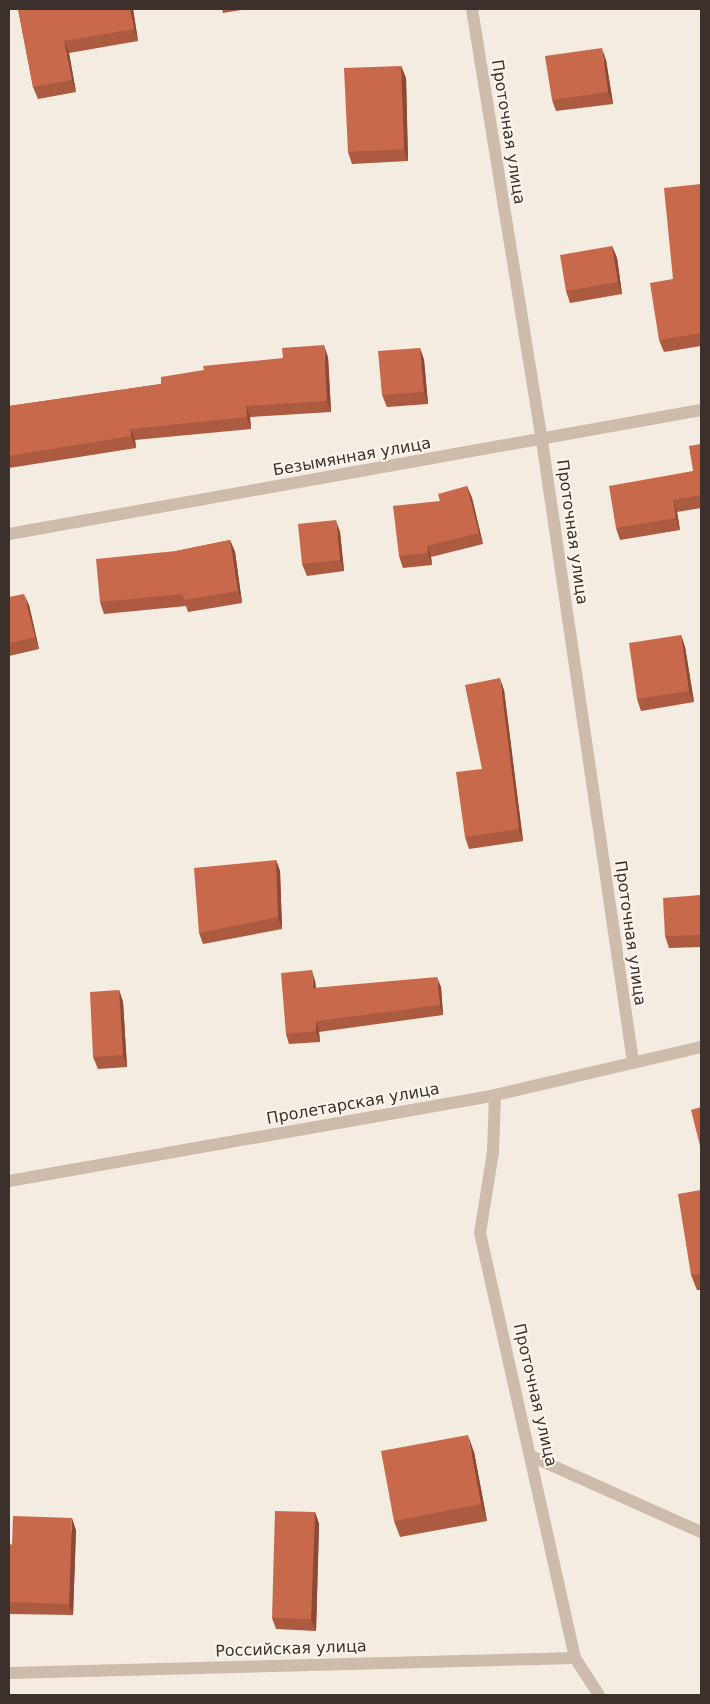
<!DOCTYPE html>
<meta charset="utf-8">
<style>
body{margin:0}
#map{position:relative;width:710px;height:1704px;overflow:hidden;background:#f4ebe1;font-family:"DejaVu Sans",sans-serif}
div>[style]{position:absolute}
.minor>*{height:12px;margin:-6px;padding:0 6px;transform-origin:6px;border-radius:6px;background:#cdbbac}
.wall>*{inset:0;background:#ac5a40}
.shaded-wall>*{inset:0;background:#8c4a34}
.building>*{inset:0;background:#c8694b}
span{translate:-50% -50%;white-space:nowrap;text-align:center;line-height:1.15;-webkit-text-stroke:4px #fbf5ee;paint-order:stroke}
.street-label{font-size:16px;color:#3b302b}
.frame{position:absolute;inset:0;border:10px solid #3b302b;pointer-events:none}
</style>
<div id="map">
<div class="minor">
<div style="left:472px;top:9px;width:438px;rotate:80.8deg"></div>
<div style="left:542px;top:441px;width:628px;rotate:81.66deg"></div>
<div style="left:9px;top:534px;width:703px;rotate:-10.16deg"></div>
<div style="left:495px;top:1095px;width:57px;rotate:92deg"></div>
<div style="left:493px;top:1152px;width:82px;rotate:99.1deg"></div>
<div style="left:480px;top:1233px;width:435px;rotate:77.4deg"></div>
<div style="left:575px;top:1658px;width:44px;rotate:57deg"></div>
<div style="left:9px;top:1181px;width:494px;rotate:-10deg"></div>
<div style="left:495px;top:1095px;width:212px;rotate:-13.1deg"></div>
<div style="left:533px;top:1457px;width:184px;rotate:24.1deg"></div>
<div style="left:9px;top:1673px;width:566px;rotate:-1.52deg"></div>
</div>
<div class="wall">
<div style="clip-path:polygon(18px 9px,133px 9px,138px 41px,69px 53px,76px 92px,38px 99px,33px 87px)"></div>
<div style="clip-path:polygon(222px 9px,247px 9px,223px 13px)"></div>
<div style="clip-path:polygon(606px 60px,613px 104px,556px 111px,552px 100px)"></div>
<div style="clip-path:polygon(401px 66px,406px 78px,408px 161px,352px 164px,348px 152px)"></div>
<div style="clip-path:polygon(701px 184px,701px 346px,664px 352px,659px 340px,673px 279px)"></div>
<div style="clip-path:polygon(612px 246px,617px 258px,622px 294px,570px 303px,566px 291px)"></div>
<div style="clip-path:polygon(420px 348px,424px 360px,428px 404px,387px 407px,382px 395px)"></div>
<div style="clip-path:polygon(328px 357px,331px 412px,250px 417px,251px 429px,135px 440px,136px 448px,9px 468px,9px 406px,161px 384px)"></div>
<div style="clip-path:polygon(701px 444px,701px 508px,677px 512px,680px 530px,620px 540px,616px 528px,693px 471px)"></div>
<div style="clip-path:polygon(467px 486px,472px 498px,483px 544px,431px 557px,432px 565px,403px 568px,399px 556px,440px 501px)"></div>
<div style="clip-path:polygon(340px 532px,344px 571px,307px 576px,302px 564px)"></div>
<div style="clip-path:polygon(230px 540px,235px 552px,242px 603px,188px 612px,186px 606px,104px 614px,100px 602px,176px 551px)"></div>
<div style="clip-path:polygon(9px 597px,29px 605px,39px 649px,9px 656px)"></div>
<div style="clip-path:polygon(681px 635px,685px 647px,694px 702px,641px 711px,637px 699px)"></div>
<div style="clip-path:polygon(504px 690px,523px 841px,469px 849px,465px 837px,482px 769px)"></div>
<div style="clip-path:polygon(276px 860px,280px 871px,282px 929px,203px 944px,199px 933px)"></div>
<div style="clip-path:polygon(701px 895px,701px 947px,669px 948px,665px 936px)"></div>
<div style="clip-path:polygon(315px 981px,316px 988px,441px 987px,443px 1015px,319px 1032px,320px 1042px,289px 1044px,286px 1034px)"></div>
<div style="clip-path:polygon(119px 990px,123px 1002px,127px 1067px,98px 1069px,93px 1057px)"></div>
<div style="clip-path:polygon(701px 1190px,701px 1290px,697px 1290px,691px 1275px)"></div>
<div style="clip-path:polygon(474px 1452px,487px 1521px,400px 1537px,394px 1521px)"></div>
<div style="clip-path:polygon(315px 1512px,319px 1524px,316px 1631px,276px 1629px,272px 1618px)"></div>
<div style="clip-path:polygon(76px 1530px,73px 1615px,9px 1614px,9px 1544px,12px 1545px)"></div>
</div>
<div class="shaded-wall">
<div style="clip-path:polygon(130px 9px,133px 9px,138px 41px,134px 29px)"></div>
<div style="clip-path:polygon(64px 41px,69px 53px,76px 92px,72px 80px)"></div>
<div style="clip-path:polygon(602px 48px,606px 60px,613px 104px,608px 92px)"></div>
<div style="clip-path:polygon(401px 66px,406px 78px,408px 161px,404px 149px)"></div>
<div style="clip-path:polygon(612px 246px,617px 258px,622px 294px,618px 282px)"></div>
<div style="clip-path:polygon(324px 345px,328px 357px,331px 412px,327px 401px)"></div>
<div style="clip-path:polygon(420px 348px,424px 360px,428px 404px,424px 392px)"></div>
<div style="clip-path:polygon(246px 406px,250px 417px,251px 429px,247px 417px)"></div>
<div style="clip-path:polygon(130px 429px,135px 440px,136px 448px,131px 436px)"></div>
<div style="clip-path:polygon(467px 486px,472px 498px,483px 544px,479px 533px)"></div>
<div style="clip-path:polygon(673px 500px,677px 512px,680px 530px,676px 518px)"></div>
<div style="clip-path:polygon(336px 520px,340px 532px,344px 571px,340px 560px)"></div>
<div style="clip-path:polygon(230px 540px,235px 552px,242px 603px,238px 591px)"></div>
<div style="clip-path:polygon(427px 546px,431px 557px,432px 565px,428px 553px)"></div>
<div style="clip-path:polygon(24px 594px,29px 605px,39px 649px,35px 637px)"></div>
<div style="clip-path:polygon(681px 635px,685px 647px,694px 702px,689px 691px)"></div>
<div style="clip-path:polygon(500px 678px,504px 690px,523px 841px,519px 829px)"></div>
<div style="clip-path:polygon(276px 860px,280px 871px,282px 929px,278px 917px)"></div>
<div style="clip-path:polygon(312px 970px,315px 981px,317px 999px,313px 988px)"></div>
<div style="clip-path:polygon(437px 977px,441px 987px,443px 1015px,440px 1005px)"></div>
<div style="clip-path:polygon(119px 990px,123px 1002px,127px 1067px,123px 1055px)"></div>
<div style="clip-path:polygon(316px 1021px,319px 1032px,320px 1042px,316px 1031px)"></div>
<div style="clip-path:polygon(468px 1435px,474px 1452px,487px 1521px,481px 1504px)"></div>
<div style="clip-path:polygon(315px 1512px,319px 1524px,316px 1631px,311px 1619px)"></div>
<div style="clip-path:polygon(72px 1518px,76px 1530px,73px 1615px,69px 1604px)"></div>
</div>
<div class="building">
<div style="clip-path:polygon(18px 9px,130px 9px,134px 29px,64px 41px,72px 80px,33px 87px)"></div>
<div style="clip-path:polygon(602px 48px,608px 92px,552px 100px,545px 56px)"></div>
<div style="clip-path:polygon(401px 66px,404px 149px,348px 152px,344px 68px)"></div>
<div style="clip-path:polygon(701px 184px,701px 333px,659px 340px,650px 283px,673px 279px,664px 188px)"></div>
<div style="clip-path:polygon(612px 246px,618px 282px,566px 291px,560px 255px)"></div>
<div style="clip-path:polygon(324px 345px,327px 401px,246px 406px,247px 417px,130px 429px,131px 436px,9px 456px,9px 406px,161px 384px,161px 377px,204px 370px,203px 366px,283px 358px,282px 348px)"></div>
<div style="clip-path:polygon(420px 348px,424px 392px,382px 395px,378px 351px)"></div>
<div style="clip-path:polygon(701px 444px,701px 495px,673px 500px,676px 518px,616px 528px,609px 486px,693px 471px,689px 446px)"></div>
<div style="clip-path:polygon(467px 486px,479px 533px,427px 546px,428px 553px,399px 556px,393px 506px,440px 501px,438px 494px)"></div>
<div style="clip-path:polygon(336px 520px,340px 560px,302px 564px,298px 524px)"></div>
<div style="clip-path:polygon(230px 540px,238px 591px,184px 600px,183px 594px,100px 602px,96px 559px,176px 551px)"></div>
<div style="clip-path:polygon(24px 594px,35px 637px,9px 643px,9px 597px)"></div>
<div style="clip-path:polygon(681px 635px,689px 691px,637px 699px,629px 643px)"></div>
<div style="clip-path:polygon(500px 678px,519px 829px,465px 837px,456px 772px,482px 769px,465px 685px)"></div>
<div style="clip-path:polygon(276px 860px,278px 917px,199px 933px,194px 868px)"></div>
<div style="clip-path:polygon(701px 895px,701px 935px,665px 936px,663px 898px)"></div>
<div style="clip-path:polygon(312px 970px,313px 988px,437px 977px,440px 1005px,316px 1021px,316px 1031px,286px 1034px,281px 973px)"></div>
<div style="clip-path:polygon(119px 990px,123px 1055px,93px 1057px,90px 992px)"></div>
<div style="clip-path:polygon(701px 1107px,701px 1150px,691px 1110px)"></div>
<div style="clip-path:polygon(701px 1190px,701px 1274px,691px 1275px,678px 1194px)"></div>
<div style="clip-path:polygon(468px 1435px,481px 1504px,394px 1521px,381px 1451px)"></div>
<div style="clip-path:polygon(275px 1511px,315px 1512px,311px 1619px,272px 1618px)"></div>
<div style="clip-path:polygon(13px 1516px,72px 1518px,69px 1604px,9px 1602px,9px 1544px,12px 1545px)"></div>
</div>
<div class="street-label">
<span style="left:508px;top:132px;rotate:81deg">Проточная улица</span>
<span style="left:352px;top:457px;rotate:-10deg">Безымянная улица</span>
<span style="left:572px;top:532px;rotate:82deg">Проточная улица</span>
<span style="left:630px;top:933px;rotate:82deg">Проточная улица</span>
<span style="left:353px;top:1104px;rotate:-10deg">Пролетарская улица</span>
<span style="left:535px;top:1395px;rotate:77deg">Проточная улица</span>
<span style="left:291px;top:1649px;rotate:-2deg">Российская улица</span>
</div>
<div class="frame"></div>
</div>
